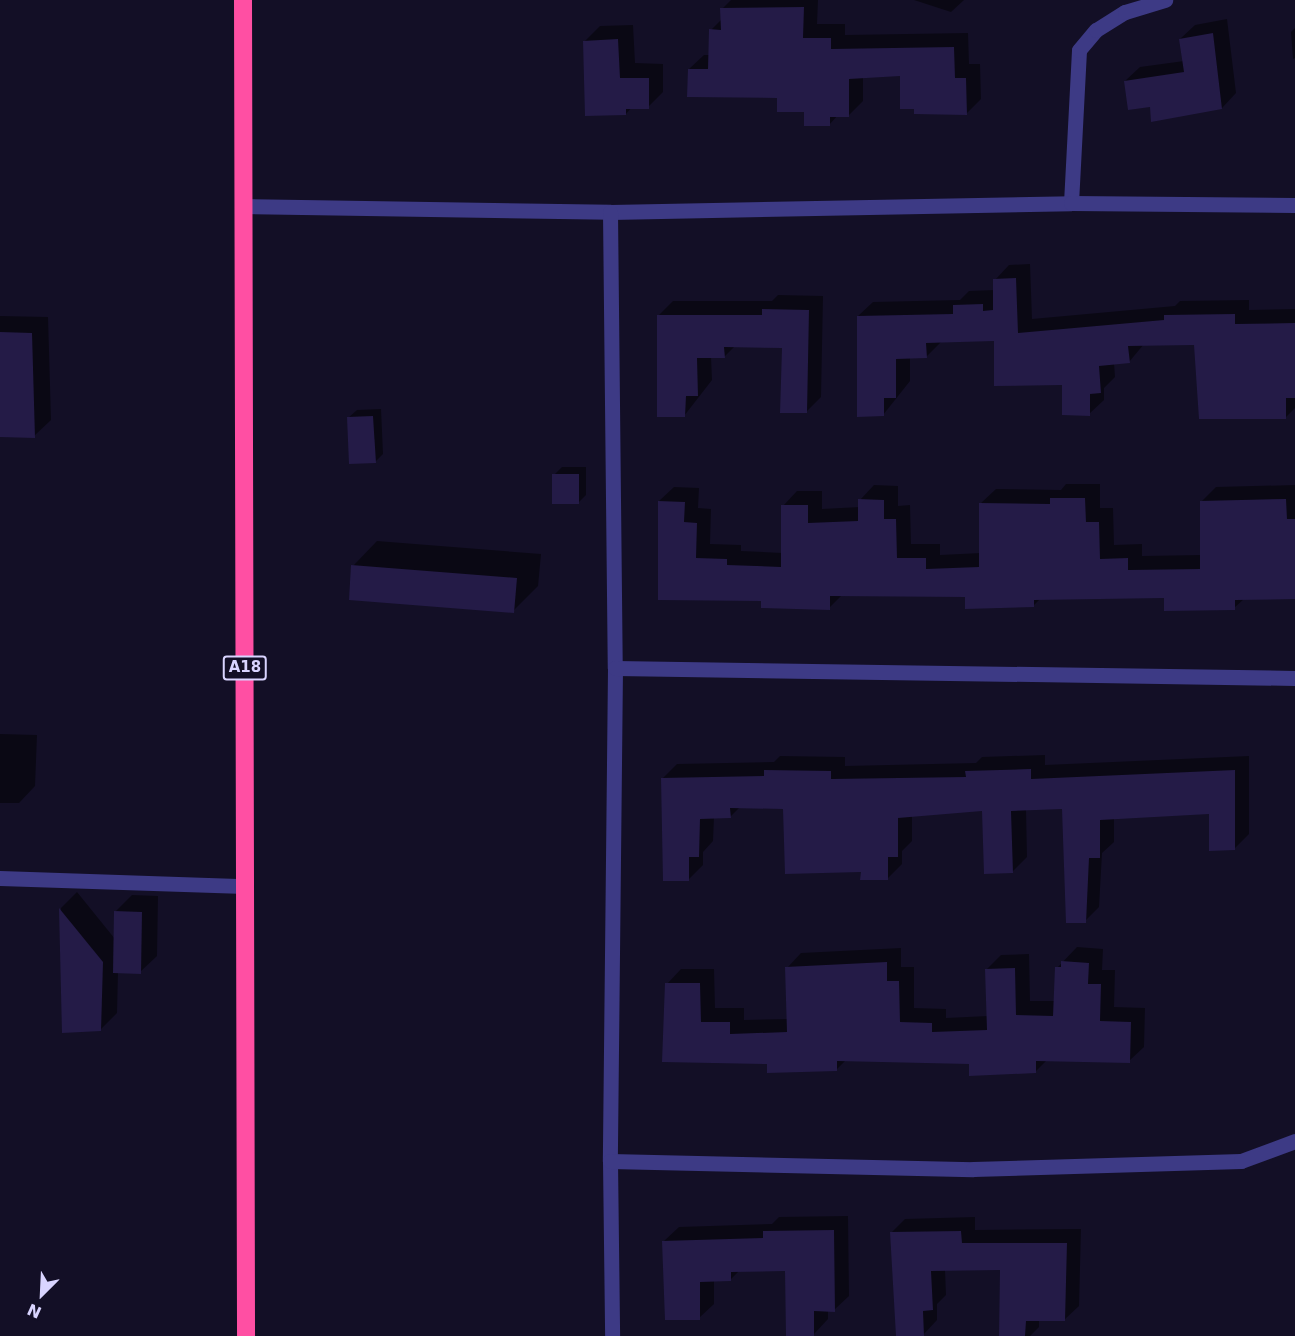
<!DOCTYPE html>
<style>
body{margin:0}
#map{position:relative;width:1295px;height:1336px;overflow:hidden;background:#130f26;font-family:"DejaVu Sans",sans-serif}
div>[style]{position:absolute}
.shadow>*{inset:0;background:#0007}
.building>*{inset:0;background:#241b47}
.minor>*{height:15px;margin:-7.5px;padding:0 7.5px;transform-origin:7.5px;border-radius:7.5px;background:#3d3a85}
.highway>*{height:18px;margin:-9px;padding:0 9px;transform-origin:9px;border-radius:9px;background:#ff4fa3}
span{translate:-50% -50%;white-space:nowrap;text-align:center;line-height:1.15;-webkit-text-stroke:6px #130f26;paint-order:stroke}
.shield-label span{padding:2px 4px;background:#130f26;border:2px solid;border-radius:4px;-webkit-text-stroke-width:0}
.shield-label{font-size:15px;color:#d9d4ff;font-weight:700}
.north{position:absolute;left:12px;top:1264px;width:60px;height:60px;-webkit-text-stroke:4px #130f26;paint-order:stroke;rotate:204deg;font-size:16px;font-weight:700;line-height:24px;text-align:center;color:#d9d4ff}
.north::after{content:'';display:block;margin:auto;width:21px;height:27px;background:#d9d4ff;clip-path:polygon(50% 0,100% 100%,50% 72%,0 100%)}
</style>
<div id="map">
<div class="shadow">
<div style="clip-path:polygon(731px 0,818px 0,817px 24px,845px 24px,845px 35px,968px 33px,969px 64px,980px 64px,981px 99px,966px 114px,902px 74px,863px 76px,863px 101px,849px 115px,838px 115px,829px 125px,779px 97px,689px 69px,704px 55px,710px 55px,711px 30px,722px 19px,722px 9px)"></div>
<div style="clip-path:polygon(914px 0,964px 0,951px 12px)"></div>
<div style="clip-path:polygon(1227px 19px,1236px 93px,1222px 108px,1152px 121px,1151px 105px,1125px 81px,1140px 67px,1184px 61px,1180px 39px,1195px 25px)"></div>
<div style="clip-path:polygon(633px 25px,635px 63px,663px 64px,663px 92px,648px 107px,632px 107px,626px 114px,585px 41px,600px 26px)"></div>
<div style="clip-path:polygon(1295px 28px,1295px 58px,1293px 59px,1291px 32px)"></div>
<div style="clip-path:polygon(1030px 264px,1032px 319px,1175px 306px,1180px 301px,1249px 300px,1249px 310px,1295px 309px,1295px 408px,1286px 417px,1195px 344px,1144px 344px,1129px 362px,1114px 363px,1115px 377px,1104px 388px,1104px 400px,1089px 414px,1064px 383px,995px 340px,941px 342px,926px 357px,910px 357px,910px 381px,883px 415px,858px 316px,873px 302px,960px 300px,969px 291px,995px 290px,995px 280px,1009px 265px)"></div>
<div style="clip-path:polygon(778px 295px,823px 296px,821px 397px,807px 411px,784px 346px,735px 346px,724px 357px,711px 357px,712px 380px,684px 416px,658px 316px,673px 301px,772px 301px)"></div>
<div style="clip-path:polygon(0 316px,48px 317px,51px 420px,34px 436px,0 435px)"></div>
<div style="clip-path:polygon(381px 409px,383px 454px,375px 462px,348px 418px,357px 410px)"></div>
<div style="clip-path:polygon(562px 467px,586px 467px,586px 495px,578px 503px,554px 475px)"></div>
<div style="clip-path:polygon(1066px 484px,1100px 484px,1100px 508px,1113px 508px,1114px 545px,1142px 544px,1142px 556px,1202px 555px,1201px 502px,1216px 487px,1295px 485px,1295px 597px,1244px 599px,1234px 608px,1165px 597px,1040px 599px,1033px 606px,966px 595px,842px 595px,829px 608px,763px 599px,660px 599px,659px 501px,674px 487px,699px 488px,698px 508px,711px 509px,710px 544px,741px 545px,741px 551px,782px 553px,783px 506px,797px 491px,822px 491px,822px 509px,860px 507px,860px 500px,874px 485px,898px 486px,898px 506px,910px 505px,911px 544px,940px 544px,940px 555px,981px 553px,981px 503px,996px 489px,1061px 490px)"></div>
<div style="clip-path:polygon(377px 541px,541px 554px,538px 586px,513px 611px,353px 566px)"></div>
<div style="clip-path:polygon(0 734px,37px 735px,35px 786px,19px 803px,0 803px)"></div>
<div style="clip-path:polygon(1045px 755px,1045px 765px,1249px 756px,1249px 834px,1234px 849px,1210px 813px,1114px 817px,1114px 842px,1102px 853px,1099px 907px,1085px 921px,1064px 808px,1026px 809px,1027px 857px,1012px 872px,984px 810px,912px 816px,912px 841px,902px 851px,902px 864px,887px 879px,784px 808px,740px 807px,730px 817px,714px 817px,713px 841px,703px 852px,703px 865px,688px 880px,662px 779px,677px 764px,774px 762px,780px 756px,845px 757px,845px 766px,976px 763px,982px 757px)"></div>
<div style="clip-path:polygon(77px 892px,115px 939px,115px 912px,132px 895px,158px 896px,157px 956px,140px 972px,118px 972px,117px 1013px,101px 1029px,63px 1031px,61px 908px)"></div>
<div style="clip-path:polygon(1077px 947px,1103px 949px,1102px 970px,1115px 970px,1114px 1007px,1145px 1008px,1144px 1047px,1129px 1061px,1048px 1059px,1035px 1072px,970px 1063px,846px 1060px,836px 1070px,768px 1062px,663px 1060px,667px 984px,681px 969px,714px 969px,715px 1008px,744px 1008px,744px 1020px,788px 1019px,787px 968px,801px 953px,901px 948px,901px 967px,914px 967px,914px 1008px,946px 1009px,946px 1018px,988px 1016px,986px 970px,1001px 955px,1029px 954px,1030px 1001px,1055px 1001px,1057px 968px)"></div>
<div style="clip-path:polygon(848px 1216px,849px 1296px,834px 1310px,828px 1310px,828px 1319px,814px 1334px,786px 1270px,739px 1271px,730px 1280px,714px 1280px,714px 1304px,699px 1318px,664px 1241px,679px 1227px,772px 1224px,779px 1217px)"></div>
<div style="clip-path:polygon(975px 1217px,975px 1230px,1081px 1229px,1079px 1306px,1064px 1320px,1039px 1320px,1039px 1327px,1030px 1336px,1001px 1336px,1002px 1269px,945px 1270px,946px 1295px,937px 1304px,937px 1320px,923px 1335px,891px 1233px,905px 1219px)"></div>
</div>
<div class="building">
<div style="clip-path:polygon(804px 7px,803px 38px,831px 38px,831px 49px,954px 47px,955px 78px,966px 78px,967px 115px,914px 114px,914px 109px,900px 109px,900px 76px,849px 79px,849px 117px,830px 117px,830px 126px,804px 126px,804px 112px,777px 112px,777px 98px,687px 97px,688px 69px,708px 69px,709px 29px,721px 30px,720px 8px)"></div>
<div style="clip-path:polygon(1213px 33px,1222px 109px,1151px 122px,1150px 107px,1128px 110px,1124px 81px,1184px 72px,1179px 39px)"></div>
<div style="clip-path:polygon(618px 39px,620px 78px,649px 78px,649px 109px,626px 109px,626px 115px,585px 116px,583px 41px)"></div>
<div style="clip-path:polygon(1016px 278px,1018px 333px,1164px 320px,1164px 315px,1235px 314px,1235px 324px,1295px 323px,1295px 398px,1286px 398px,1286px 419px,1199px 419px,1194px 345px,1128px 346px,1130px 363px,1099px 366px,1101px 393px,1090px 394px,1090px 416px,1062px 415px,1062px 385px,994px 386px,994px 341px,926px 343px,927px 358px,896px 359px,896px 398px,884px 398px,884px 416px,857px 417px,857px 316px,953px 314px,953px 305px,983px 304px,983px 311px,993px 310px,993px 279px)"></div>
<div style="clip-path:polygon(762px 309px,809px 310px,807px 413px,780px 413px,782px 348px,724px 347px,725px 358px,697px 358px,698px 396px,686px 396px,685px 417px,657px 417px,657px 315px,762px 315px)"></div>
<div style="clip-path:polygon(0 332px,32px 333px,35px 438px,0 437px)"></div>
<div style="clip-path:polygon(373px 416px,376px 463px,349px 464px,347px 417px)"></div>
<div style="clip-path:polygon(552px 474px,579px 474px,579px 504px,552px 504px)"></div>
<div style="clip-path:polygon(1050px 498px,1085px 498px,1086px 522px,1099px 522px,1100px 559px,1128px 558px,1128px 570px,1200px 569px,1200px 501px,1286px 499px,1287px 519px,1295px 519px,1295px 599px,1235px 600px,1235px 610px,1164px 611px,1164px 598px,1034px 600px,1034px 607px,965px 609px,965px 597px,830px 596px,830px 610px,761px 608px,761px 601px,658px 600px,658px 501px,685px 502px,684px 522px,697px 523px,696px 558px,727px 559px,727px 565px,781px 567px,781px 505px,808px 505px,808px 523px,858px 521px,858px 499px,884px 500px,884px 519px,896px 519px,897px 558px,926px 558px,926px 569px,979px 567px,979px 503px,1050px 504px)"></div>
<div style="clip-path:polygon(351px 565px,517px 578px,514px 613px,349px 600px)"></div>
<div style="clip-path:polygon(1031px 769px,1031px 779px,1235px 770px,1235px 850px,1209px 851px,1209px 814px,1100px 820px,1100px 858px,1089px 858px,1086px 923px,1066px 923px,1062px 809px,1011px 811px,1013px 873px,984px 874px,982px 811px,898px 818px,898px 857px,888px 857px,888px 880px,860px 880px,861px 872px,785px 874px,783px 809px,730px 808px,731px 818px,700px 819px,699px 857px,689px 857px,689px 881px,663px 881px,661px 778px,764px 776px,764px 770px,831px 771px,831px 779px,966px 777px,965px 771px)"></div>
<div style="clip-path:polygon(59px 908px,103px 962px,101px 1031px,62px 1033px)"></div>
<div style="clip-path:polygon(114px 911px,142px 912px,141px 974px,113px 973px)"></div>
<div style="clip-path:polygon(1061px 961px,1089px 963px,1088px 984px,1101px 984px,1100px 1021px,1131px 1022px,1130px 1063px,1036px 1061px,1036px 1073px,969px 1076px,969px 1064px,837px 1061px,837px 1071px,767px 1073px,767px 1064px,662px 1062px,665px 983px,700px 983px,701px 1022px,730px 1022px,730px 1034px,787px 1032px,785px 967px,887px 962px,887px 981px,899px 981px,900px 1022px,932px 1023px,932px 1032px,987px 1030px,985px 969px,1015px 968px,1016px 1015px,1053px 1016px,1055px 967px,1061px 967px)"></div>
<div style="clip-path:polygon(834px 1230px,835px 1312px,814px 1311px,814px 1336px,786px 1336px,785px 1271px,731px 1272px,731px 1281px,700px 1282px,700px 1320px,665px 1320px,662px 1241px,763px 1238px,763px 1231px)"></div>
<div style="clip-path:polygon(961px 1231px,962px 1243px,1067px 1243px,1065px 1321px,1026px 1321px,1025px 1336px,999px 1336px,1000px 1270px,931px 1271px,933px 1310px,923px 1311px,924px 1336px,896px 1336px,890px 1232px)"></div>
</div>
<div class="minor">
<div style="left:1071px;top:203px;width:153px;rotate:-87deg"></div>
<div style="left:1079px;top:50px;width:26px;rotate:-50deg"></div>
<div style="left:1096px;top:30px;width:34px;rotate:-32deg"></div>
<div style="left:1125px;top:12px;width:42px;rotate:-16.7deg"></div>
<div style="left:244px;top:206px;width:366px;rotate:0.9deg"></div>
<div style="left:610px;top:212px;width:461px;rotate:-1.1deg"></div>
<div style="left:1071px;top:203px;width:224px;rotate:0.5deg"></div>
<div style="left:610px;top:212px;width:456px;rotate:89.4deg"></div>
<div style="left:615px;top:668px;width:493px;rotate:90.6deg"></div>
<div style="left:610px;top:1161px;width:175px;rotate:89.3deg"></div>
<div style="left:615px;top:668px;width:680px;rotate:0.84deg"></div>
<div style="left:0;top:878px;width:245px;rotate:1.9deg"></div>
<div style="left:610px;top:1161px;width:363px;rotate:1.3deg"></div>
<div style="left:973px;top:1169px;width:268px;rotate:-1.7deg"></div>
<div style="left:1241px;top:1161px;width:58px;rotate:-20.3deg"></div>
</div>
<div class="highway">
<div style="left:243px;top:0;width:1336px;rotate:89.87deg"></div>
</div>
<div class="shield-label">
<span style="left:245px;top:668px">A18</span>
</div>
<div class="north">N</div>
</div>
